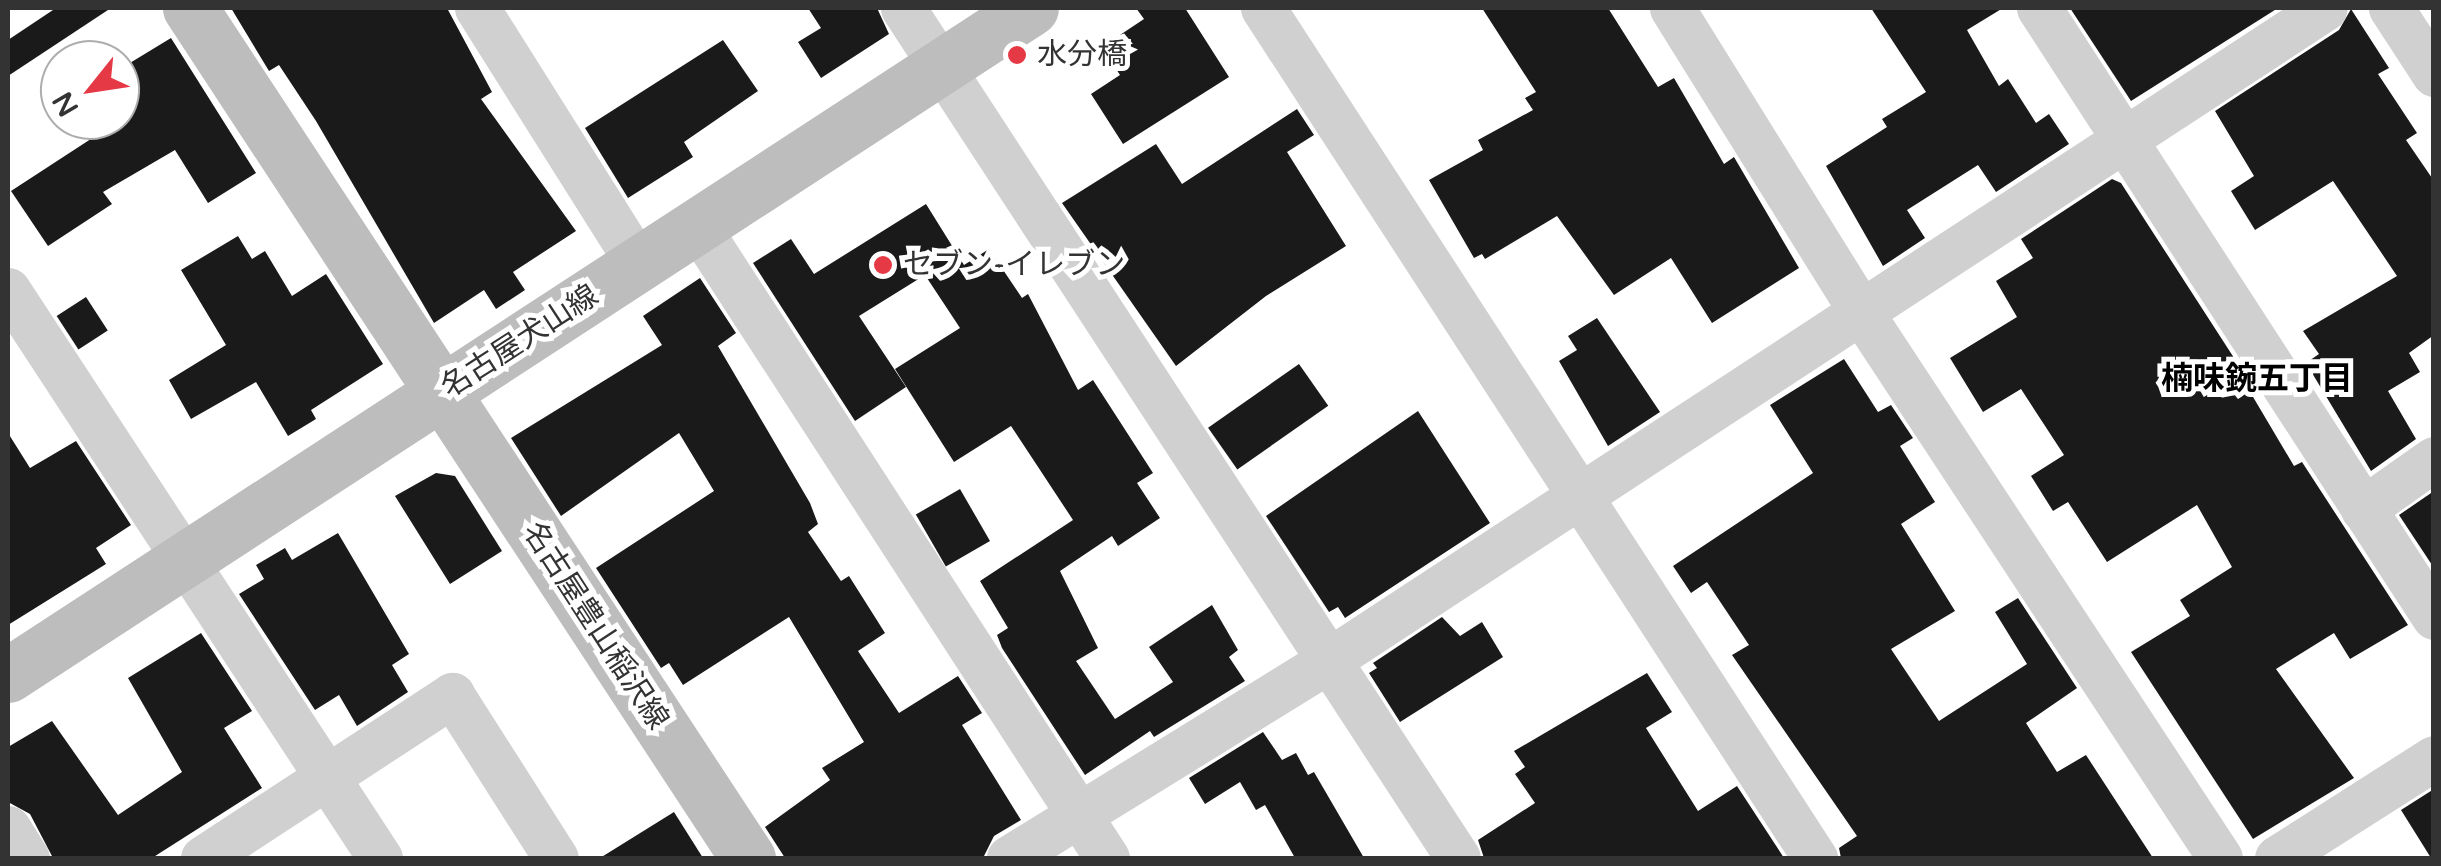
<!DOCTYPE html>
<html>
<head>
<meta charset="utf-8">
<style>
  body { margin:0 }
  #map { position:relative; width:2441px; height:866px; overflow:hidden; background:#fff; font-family:"Varela Round","Noto Sans JP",sans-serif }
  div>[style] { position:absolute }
  .building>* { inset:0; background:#1a1a1a; transform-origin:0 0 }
  .street>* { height:45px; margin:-22.5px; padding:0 22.5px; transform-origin:22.5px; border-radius:22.5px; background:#d0d0d0 }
  .secondary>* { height:55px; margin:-27.5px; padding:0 27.5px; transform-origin:27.5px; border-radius:27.5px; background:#bdbdbd }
  .dots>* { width:28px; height:28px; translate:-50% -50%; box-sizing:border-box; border:5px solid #fff; border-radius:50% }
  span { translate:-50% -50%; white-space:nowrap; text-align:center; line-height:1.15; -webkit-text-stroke:10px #fff; paint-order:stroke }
  .poi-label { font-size:30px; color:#333 }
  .left { translate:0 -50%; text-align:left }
  .street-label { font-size:30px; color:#333 }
  .neighbourhood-label { font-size:32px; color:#000; font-weight:700 }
  .frame { position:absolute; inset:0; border:10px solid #333; pointer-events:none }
  .north { position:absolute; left:40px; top:40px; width:100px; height:100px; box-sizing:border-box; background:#fff; border:2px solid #adadad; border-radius:50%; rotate:240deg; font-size:28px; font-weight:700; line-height:40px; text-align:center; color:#333 }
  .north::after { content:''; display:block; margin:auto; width:35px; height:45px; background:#e63946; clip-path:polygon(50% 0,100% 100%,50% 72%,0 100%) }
</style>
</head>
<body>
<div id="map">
  <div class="building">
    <div style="clip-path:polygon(56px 8px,111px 8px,8px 76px,8px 40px)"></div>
    <div style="clip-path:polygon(231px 8px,447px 8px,492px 92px,481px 99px,576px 231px,513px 272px,525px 290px,496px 309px,484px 290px,434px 323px,316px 121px,279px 65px,269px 71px)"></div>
    <div style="clip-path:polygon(808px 8px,877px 8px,889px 34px,821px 78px,798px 42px,821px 28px)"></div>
    <div style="clip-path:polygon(1136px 8px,1185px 8px,1229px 77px,1123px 144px,1091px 94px,1120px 75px,1102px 47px,1144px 19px)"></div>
    <div style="clip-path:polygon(1482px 8px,1608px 8px,1658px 87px,1674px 78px,1724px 164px,1734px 157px,1799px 268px,1712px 323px,1671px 258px,1614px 295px,1557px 216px,1485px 259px,1482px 254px,1474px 258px,1429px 180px,1483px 150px,1478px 140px,1533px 110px,1525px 98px,1536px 92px)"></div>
    <div style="clip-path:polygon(1871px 8px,2003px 8px,1967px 30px,1999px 86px,2008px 79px,2036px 123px,2049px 114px,2069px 144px,1996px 192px,1978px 165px,1907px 210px,1925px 238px,1883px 266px,1826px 166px,1887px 127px,1882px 119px,1926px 92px)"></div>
    <div style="clip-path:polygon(2070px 8px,2278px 8px,2131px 101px)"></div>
    <div style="clip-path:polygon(2351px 9px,2389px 68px,2378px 74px,2417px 133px,2406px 140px,2434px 181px,2434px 335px,2409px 353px,2420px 372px,2388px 391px,2416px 439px,2371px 471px,2306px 363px,2319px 354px,2303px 331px,2397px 276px,2333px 181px,2255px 230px,2231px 191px,2254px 176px,2215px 111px,2339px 30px)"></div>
    <div style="clip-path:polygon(171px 38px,256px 173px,208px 203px,175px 150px,103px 192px,112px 204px,48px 246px,11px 191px,120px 120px,120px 69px)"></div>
    <div style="clip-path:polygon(723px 40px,758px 91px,684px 142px,693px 157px,628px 198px,585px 128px)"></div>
    <div style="clip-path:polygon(1297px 109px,1314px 135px,1287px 152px,1346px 246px,1266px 296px,1176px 366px,1062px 203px,1156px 144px,1182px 184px)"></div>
    <div style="clip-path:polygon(2112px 179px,2121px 183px,2247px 378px,2243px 380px,2294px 466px,2302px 462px,2408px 625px,2350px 659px,2334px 633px,2276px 669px,2354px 778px,2253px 839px,2131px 652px,2190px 616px,2180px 600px,2232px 567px,2197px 505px,2107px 562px,2068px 502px,2053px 511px,2031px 476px,2064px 455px,2021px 389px,1983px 412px,1950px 358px,2017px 317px,1996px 281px,2033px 258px,2021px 239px)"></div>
    <div style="clip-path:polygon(926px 204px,964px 265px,989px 249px,1022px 298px,1028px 294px,1078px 390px,1093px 380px,1153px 473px,1137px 483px,1160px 518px,1118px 546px,1112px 536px,1060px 571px,1098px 648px,1076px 661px,1115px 719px,1173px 682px,1149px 647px,1212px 605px,1238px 650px,1229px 657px,1245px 681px,1154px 737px,1150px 731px,1085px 775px,1002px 648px,997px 635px,1008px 628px,980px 581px,1073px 520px,1011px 426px,954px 462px,895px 369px,960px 328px,925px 275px,859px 316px,906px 387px,855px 421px,753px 263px,791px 239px,814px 274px)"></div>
    <div style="clip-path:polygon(238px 236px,252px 259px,265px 251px,292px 296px,326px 274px,383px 364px,311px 410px,316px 419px,288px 436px,256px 382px,191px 419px,169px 380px,226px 345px,181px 270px)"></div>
    <div style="clip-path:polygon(700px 278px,736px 333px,718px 346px,810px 503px,818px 524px,808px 532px,841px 581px,849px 576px,885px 633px,858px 651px,899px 713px,958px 676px,982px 713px,962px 725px,1021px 820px,994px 836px,983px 858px,785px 858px,765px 827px,830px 780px,822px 768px,864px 742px,789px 617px,683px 685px,669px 663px,661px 668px,596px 568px,714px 491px,679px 433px,561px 516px,511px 438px,662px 345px,643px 316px)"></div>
    <div style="left:86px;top:297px;width:40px;height:35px;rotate:57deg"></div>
    <div style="clip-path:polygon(1597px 318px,1660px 412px,1608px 446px,1559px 361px,1577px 350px,1568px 336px)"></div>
    <div style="clip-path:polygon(1844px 359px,1878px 412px,1891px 405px,1913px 438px,1900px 446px,1935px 502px,1901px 524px,1955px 611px,1891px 649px,1939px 721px,2027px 664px,1995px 612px,2018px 598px,2077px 688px,2026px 723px,2057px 772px,2086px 755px,2153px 858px,1841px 858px,1839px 848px,1857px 836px,1732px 655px,1749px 645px,1707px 582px,1691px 593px,1673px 566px,1813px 473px,1770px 405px)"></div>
    <div style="left:1299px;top:364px;width:51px;height:111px;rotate:55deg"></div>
    <div style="clip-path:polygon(1418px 411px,1490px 523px,1345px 618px,1338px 607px,1329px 612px,1266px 516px)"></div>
    <div style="clip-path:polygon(8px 433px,30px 468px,76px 441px,131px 525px,96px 548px,106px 564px,8px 625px)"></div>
    <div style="clip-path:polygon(436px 473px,455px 476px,502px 551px,450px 584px,395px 496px)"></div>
    <div style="left:960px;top:489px;width:60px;height:51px;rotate:60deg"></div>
    <div style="clip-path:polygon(2434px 491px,2434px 568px,2399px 515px)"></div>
    <div style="clip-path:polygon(338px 533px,409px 654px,392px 665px,408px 692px,357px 726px,339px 695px,315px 710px,239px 594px,264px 579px,256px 565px,285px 548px,292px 560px)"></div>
    <div style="clip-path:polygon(1442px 617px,1460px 636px,1482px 622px,1503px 657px,1400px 722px,1369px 673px,1377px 668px,1373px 663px)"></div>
    <div style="clip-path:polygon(201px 633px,252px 711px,224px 728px,262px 788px,152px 858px,53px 858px,30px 814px,8px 802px,8px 747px,52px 721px,118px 815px,182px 772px,128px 678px)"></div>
    <div style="clip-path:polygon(1647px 673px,1672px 712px,1646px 728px,1698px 811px,1737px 786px,1784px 858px,1484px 858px,1478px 840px,1535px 803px,1515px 774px,1525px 767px,1514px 751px)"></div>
    <div style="clip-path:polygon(1263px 732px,1282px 760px,1296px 753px,1308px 775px,1314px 772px,1364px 858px,1295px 858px,1265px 805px,1256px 810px,1240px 782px,1205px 804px,1189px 778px)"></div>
    <div style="clip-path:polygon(2434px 789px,2434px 858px,2431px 858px,2401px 810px)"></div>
    <div style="clip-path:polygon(674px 812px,703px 858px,600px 858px)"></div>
  </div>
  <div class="street">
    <div style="left:477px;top:8px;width:304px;rotate:57.8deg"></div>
    <div style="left:903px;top:8px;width:1015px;rotate:56.86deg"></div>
    <div style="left:1263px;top:8px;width:1014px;rotate:57deg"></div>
    <div style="left:1672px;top:8px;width:358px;rotate:58.1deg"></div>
    <div style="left:1861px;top:312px;width:653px;rotate:56.67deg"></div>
    <div style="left:2039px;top:8px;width:726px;rotate:57.03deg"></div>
    <div style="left:2391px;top:8px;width:79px;rotate:56.9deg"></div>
    <div style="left:698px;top:227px;width:752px;rotate:57.05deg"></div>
    <div style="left:8px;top:290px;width:679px;rotate:56.78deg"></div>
    <div style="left:2363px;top:509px;width:87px;rotate:-35.2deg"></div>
    <div style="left:8px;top:828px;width:36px;rotate:58deg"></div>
    <div style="left:203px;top:858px;width:298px;rotate:-33.2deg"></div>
    <div style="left:452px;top:695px;width:193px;rotate:57.5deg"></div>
    <div style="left:1009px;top:858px;width:376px;rotate:-31.7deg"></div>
    <div style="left:1329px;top:660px;width:1190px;rotate:-33.21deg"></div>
    <div style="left:2277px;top:858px;width:186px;rotate:-32.5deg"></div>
  </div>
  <div class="secondary">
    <div style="left:190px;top:8px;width:1017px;rotate:56.72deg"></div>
    <div style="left:8px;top:675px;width:1221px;rotate:-33.1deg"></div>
  </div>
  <div class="dots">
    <div style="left:1017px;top:55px;background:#e63946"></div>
    <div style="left:883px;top:265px;background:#e63946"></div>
  </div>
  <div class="poi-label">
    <span class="left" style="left:1037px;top:55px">水分橋</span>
    <span class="left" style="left:903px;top:265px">セブン-イレブン</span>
  </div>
  <div class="street-label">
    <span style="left:520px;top:342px;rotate:-33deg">名古屋犬山線</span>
    <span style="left:595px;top:626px;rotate:57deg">名古屋豊山稲沢線</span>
  </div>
  <div class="neighbourhood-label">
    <span style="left:2257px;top:379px">楠味鋺五丁目</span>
  </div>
  <div class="frame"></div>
  <div class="north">N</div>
</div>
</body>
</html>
